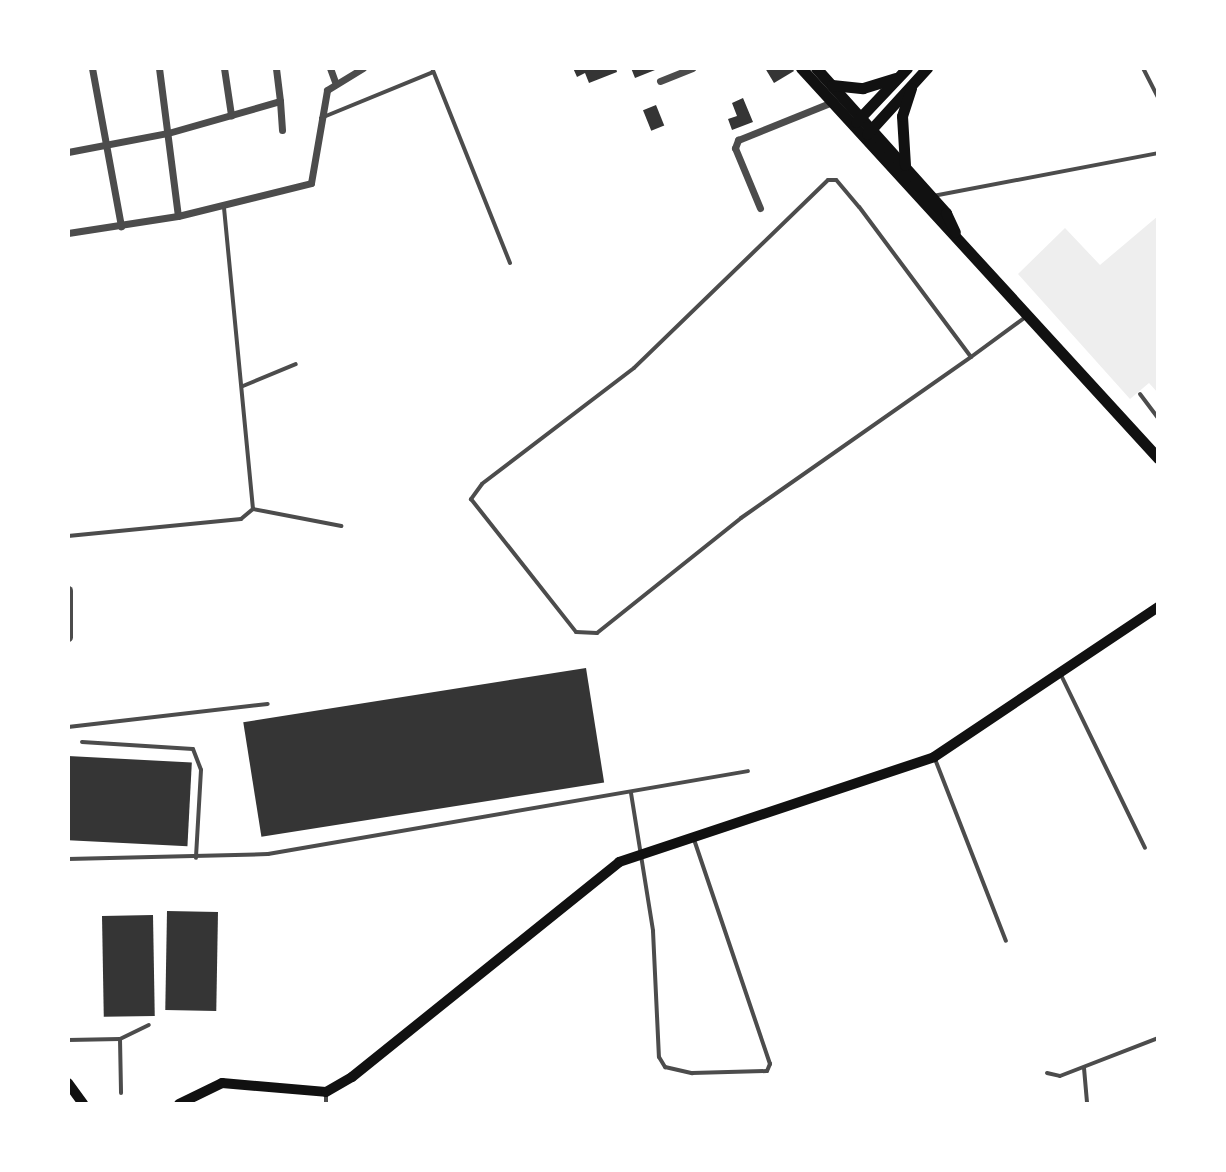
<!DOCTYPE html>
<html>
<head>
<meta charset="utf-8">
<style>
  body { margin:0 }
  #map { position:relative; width:1226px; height:1172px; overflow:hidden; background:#fff; font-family:Ubuntu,sans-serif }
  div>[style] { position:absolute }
  .green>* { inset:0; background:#eee }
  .building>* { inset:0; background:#353535; transform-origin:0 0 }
  .service>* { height:4px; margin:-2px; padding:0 2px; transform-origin:2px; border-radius:2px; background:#4c4c4c }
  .minor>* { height:7px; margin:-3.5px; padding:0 3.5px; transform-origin:3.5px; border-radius:3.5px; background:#4c4c4c }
  .tertiary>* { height:9px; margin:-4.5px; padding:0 4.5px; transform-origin:4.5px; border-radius:4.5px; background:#4c4c4c }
  .secondary>* { height:10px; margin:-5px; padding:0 5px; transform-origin:5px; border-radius:5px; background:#111 }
  .primary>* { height:11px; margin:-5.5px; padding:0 5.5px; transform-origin:5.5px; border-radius:5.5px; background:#111 }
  span { translate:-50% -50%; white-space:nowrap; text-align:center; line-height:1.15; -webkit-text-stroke:8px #fff; paint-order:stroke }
  .frame { position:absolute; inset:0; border:70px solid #fff; pointer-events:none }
</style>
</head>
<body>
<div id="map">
  <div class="green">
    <div style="clip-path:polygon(1158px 216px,1158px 393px,1149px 383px,1130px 399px,1018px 274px,1065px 228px,1100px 265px)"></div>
  </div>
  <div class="building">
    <div style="clip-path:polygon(573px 68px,616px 68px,617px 72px,589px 83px,585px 73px,577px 77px)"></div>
    <div style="clip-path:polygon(631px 68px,660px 68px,635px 78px)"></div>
    <div style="clip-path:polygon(765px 68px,792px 68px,794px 71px,774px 83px)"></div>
    <div style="clip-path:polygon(743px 98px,753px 122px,732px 130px,728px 119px,737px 116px,732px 103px)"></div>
    <div style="left:656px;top:105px;width:22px;height:14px;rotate:68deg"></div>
    <div style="left:586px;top:668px;width:116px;height:347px;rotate:81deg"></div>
    <div style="left:68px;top:756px;width:124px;height:84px;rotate:3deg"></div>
    <div style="left:167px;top:911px;width:51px;height:99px;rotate:1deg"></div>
    <div style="left:153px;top:915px;width:101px;height:51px;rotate:89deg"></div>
  </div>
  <div class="service">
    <div style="left:432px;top:68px;width:210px;rotate:68.2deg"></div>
    <div style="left:1143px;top:68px;width:33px;rotate:63deg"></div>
    <div style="left:321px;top:118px;width:121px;rotate:-22.3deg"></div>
    <div style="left:933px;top:196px;width:229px;rotate:-10.8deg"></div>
    <div style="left:971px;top:357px;width:187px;rotate:-126.7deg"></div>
    <div style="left:859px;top:207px;width:35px;rotate:-130deg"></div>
    <div style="left:836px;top:180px;width:8px;rotate:180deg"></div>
    <div style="left:828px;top:180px;width:270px;rotate:135.9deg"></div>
    <div style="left:634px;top:368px;width:191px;rotate:142.7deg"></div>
    <div style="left:482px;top:484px;width:19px;rotate:126deg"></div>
    <div style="left:471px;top:499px;width:169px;rotate:51.7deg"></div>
    <div style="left:576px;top:632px;width:21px;rotate:3deg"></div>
    <div style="left:597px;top:633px;width:184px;rotate:-38.6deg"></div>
    <div style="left:741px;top:518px;width:281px;rotate:-35deg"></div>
    <div style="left:971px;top:357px;width:69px;rotate:-36.2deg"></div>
    <div style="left:243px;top:386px;width:57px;rotate:-22.5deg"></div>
    <div style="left:1140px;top:394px;width:30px;rotate:53deg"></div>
    <div style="left:253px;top:509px;width:90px;rotate:10.9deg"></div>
    <div style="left:68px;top:536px;width:174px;rotate:-5.6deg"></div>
    <div style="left:241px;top:519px;width:16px;rotate:-40deg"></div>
    <div style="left:253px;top:509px;width:304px;rotate:-95.5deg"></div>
    <div style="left:1061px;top:675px;width:192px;rotate:64.1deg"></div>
    <div style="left:68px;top:727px;width:201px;rotate:-6.6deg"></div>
    <div style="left:82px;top:742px;width:111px;rotate:3.6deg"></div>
    <div style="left:193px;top:749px;width:22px;rotate:69deg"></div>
    <div style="left:201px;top:770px;width:88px;rotate:93.3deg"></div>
    <div style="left:935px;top:759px;width:195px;rotate:68.7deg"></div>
    <div style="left:631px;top:793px;width:140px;rotate:80.9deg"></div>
    <div style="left:653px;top:931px;width:126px;rotate:87.3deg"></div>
    <div style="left:659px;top:1057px;width:12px;rotate:59deg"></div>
    <div style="left:665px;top:1067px;width:28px;rotate:13deg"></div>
    <div style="left:692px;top:1073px;width:75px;rotate:-1.5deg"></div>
    <div style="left:767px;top:1071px;width:8px;rotate:-67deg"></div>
    <div style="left:770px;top:1064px;width:237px;rotate:-108.7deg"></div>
    <div style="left:68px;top:859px;width:200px;rotate:-1.4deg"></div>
    <div style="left:268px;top:854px;width:487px;rotate:-9.8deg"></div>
    <div style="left:120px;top:1039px;width:54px;rotate:88.9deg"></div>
    <div style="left:68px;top:1040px;width:52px;rotate:-1.1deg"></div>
    <div style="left:120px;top:1039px;width:32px;rotate:-26deg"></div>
    <div style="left:1084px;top:1068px;width:36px;rotate:85deg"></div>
    <div style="left:1047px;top:1073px;width:13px;rotate:13deg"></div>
    <div style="left:1060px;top:1076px;width:105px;rotate:-21.2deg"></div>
    <div style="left:326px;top:1104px;width:10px;rotate:-90deg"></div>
  </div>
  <div class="minor">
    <div style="left:92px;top:68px;width:161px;rotate:79.6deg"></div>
    <div style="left:159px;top:68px;width:149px;rotate:82.7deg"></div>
    <div style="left:224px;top:68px;width:48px;rotate:81.5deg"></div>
    <div style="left:330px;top:68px;width:15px;rotate:70deg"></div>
    <div style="left:660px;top:81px;width:35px;rotate:-22deg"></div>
    <div style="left:280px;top:101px;width:29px;rotate:86deg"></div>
    <div style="left:68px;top:152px;width:102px;rotate:-10.8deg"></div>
    <div style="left:168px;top:133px;width:116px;rotate:-15.9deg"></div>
    <div style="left:280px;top:101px;width:33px;rotate:-97deg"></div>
    <div style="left:760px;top:208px;width:65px;rotate:-112.6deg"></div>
    <div style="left:735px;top:148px;width:9px;rotate:-69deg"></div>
    <div style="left:738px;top:140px;width:101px;rotate:-22deg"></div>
    <div style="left:68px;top:233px;width:111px;rotate:-8.8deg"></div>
    <div style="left:178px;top:216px;width:137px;rotate:-13.9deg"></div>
    <div style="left:311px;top:183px;width:94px;rotate:-80.2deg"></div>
    <div style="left:327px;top:90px;width:42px;rotate:-31.4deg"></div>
  </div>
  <div class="tertiary">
    <div style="left:68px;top:590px;width:47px;rotate:90deg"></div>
  </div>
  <div class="secondary">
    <div style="left:68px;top:1083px;width:26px;rotate:54deg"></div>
    <div style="left:179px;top:1104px;width:48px;rotate:-26deg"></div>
    <div style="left:222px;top:1083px;width:104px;rotate:4.9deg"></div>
    <div style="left:326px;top:1092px;width:30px;rotate:-30deg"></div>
    <div style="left:352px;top:1077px;width:343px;rotate:-38.8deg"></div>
    <div style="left:619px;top:862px;width:332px;rotate:-18.4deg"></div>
    <div style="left:934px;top:757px;width:270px;rotate:-33.8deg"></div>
  </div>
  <div class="primary">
    <div style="left:801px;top:68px;width:529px;rotate:47.53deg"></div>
    <div style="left:816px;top:68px;width:195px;rotate:48.1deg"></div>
    <div style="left:946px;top:213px;width:21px;rotate:65deg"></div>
    <div style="left:832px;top:85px;width:31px;rotate:6deg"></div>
    <div style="left:863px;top:88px;width:34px;rotate:-17deg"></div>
    <div style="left:856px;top:122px;width:74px;rotate:-46.6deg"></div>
    <div style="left:867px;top:134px;width:89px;rotate:-47.7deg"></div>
    <div style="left:905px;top:165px;width:49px;rotate:-93.5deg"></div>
    <div style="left:902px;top:116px;width:29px;rotate:-72deg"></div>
  </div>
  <div class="frame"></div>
</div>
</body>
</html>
